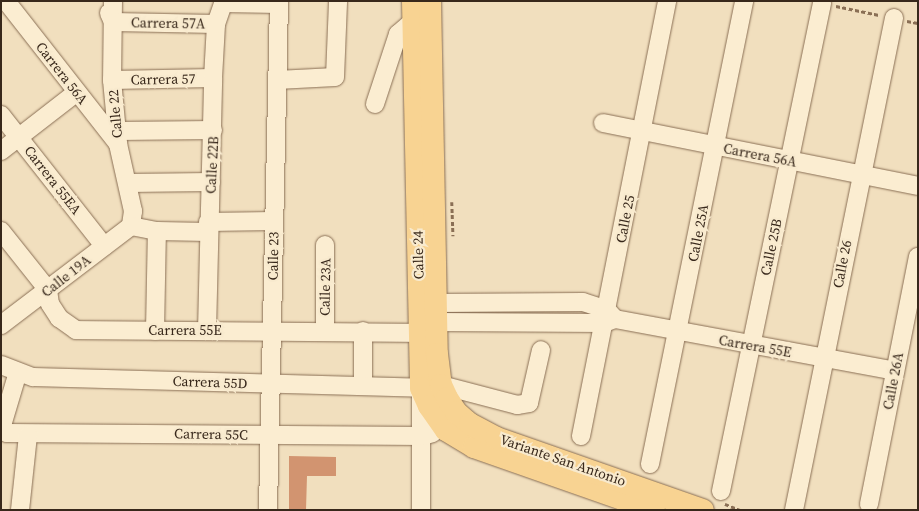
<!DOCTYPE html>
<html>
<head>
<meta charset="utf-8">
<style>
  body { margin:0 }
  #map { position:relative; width:919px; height:511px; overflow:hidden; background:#f1dfbe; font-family:"Source Serif 4",serif }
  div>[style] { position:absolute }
  .building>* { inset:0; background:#d29470 }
  .path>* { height:2.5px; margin-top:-1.25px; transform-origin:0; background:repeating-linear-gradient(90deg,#8a6f55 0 4px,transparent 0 6.5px) }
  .roads { filter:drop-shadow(0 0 1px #8a6f55) drop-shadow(0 0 1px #8a6f55) }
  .minor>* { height:18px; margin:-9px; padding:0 9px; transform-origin:9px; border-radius:9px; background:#fbedd1 }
  .major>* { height:22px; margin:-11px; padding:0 11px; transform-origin:11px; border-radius:11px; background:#f8d392 }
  span { translate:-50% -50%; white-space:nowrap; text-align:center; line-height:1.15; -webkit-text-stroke:4.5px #f8eace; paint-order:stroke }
  .street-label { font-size:14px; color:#38281b }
  .frame { position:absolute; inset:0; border:2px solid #38281b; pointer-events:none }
</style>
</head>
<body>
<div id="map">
  <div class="building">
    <div style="clip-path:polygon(289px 456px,336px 457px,336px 476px,307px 476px,306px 510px,289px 510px)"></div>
  </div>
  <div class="path">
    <div style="left:836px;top:6px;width:44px;rotate:11.8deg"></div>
    <div style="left:907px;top:21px;width:11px;rotate:10deg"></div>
    <div style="left:452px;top:202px;width:34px;rotate:88deg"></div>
    <div style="left:725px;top:504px;width:16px;rotate:22deg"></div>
  </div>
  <div class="roads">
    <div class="minor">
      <div style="left:6px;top:1px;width:182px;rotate:51.9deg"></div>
      <div style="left:113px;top:1px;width:79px;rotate:90.7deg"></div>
      <div style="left:112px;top:80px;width:64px;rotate:84.6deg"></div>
      <div style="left:118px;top:144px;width:69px;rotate:77.4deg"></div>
      <div style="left:133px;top:211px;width:15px;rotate:98deg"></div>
      <div style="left:223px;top:3px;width:56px;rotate:1deg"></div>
      <div style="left:109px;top:13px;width:10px;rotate:66deg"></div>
      <div style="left:113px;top:22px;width:103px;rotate:1.1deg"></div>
      <div style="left:112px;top:80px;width:101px;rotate:-1.1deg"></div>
      <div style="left:277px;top:80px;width:58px;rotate:-3deg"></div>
      <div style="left:335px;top:77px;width:76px;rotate:-87.7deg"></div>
      <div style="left:375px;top:104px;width:74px;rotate:-71.8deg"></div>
      <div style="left:398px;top:34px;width:18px;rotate:-41deg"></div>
      <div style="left:1px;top:115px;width:167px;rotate:51.8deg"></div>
      <div style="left:603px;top:123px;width:321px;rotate:11.3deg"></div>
      <div style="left:118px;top:131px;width:95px;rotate:-0.6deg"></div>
      <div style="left:1px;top:151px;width:96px;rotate:-37.8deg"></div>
      <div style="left:128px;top:183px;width:83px;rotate:-0.7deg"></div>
      <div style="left:208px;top:222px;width:65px;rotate:-0.9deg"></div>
      <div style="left:131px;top:226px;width:26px;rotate:11deg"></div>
      <div style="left:157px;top:231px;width:51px;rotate:1.1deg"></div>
      <div style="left:1px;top:231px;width:75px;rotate:51.5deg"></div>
      <div style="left:48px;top:290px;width:14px;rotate:82deg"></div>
      <div style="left:50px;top:304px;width:17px;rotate:57deg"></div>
      <div style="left:59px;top:318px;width:21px;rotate:35deg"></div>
      <div style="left:76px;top:330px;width:344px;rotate:0.5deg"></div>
      <div style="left:436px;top:303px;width:147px;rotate:-0.4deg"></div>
      <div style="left:583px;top:302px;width:25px;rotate:18deg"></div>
      <div style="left:607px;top:310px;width:12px;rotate:48deg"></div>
      <div style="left:615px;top:319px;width:285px;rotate:10.5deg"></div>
      <div style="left:436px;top:322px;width:168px;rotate:0.3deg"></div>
      <div style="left:604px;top:323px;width:12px;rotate:-20deg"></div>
      <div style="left:1px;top:325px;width:163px;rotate:-37.3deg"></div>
      <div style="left:325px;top:330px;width:85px;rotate:-90deg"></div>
      <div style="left:155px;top:331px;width:100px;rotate:-88.9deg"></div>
      <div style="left:207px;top:331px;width:253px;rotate:-88.6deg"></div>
      <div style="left:213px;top:78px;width:54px;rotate:-86.8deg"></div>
      <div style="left:216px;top:24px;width:24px;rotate:-71deg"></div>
      <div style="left:363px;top:331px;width:55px;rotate:90deg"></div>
      <div style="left:1px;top:365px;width:34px;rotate:21deg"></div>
      <div style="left:33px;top:377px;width:388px;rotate:1.6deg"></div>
      <div style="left:421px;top:388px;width:122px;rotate:90deg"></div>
      <div style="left:18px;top:372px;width:59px;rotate:106.6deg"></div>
      <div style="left:1px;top:429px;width:7px;rotate:34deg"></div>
      <div style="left:7px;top:433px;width:416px;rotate:0.4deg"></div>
      <div style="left:423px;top:436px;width:10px;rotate:-17deg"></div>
      <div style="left:441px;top:385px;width:79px;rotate:14.7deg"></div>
      <div style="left:517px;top:405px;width:12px;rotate:-9deg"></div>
      <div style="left:529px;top:403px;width:54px;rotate:-77.2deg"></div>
      <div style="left:581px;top:436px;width:443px;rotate:-78.8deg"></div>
      <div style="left:650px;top:464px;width:472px;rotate:-78.5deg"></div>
      <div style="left:721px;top:491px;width:498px;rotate:-78.3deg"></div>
      <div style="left:869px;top:504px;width:252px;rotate:-78.8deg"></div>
      <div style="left:20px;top:510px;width:75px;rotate:-83.9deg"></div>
      <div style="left:268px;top:510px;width:509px;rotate:-88.76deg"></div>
      <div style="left:794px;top:510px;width:502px;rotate:-78.51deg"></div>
    </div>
    <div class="major">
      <div style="left:413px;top:1px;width:387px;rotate:88.8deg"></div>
      <div style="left:421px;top:388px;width:20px;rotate:66deg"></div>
      <div style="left:429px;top:406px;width:29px;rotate:55deg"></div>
      <div style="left:446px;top:430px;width:33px;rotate:31deg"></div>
      <div style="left:474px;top:447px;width:191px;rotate:19.3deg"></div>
      <div style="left:430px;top:1px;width:353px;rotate:88.9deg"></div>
      <div style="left:437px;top:354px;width:31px;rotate:83deg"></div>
      <div style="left:441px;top:385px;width:14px;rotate:65deg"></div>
      <div style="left:447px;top:398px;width:17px;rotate:57deg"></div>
      <div style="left:456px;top:412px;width:18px;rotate:41deg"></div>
      <div style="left:470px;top:424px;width:30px;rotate:28deg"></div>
      <div style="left:496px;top:438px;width:219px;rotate:19.2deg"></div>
    </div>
  </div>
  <div class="street-label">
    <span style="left:168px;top:23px;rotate:1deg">Carrera 57A</span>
    <span style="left:62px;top:73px;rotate:52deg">Carrera 56A</span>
    <span style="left:163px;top:79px;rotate:-1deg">Carrera 57</span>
    <span style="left:115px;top:114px;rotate:-95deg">Calle 22</span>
    <span style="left:760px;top:155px;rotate:11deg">Carrera 56A</span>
    <span style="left:212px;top:165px;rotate:-87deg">Calle 22B</span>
    <span style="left:53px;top:180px;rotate:52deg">Carrera 55EA</span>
    <span style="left:625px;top:219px;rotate:-79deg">Calle 25</span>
    <span style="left:698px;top:233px;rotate:-79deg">Calle 25A</span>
    <span style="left:771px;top:247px;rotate:-78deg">Calle 25B</span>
    <span style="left:418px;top:255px;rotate:-91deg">Calle 24</span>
    <span style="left:273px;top:256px;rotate:-89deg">Calle 23</span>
    <span style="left:842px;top:264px;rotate:-79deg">Calle 26</span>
    <span style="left:66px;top:276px;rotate:-38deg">Calle 19A</span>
    <span style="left:325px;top:287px;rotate:-89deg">Calle 23A</span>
    <span style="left:185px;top:330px">Carrera 55E</span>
    <span style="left:755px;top:346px;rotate:10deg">Carrera 55E</span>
    <span style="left:893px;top:381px;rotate:-79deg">Calle 26A</span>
    <span style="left:210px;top:382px;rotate:2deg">Carrera 55D</span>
    <span style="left:211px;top:434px;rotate:1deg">Carrera 55C</span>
    <span style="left:563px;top:460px;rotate:19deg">Variante San Antonio</span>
  </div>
  <div class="frame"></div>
</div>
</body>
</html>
